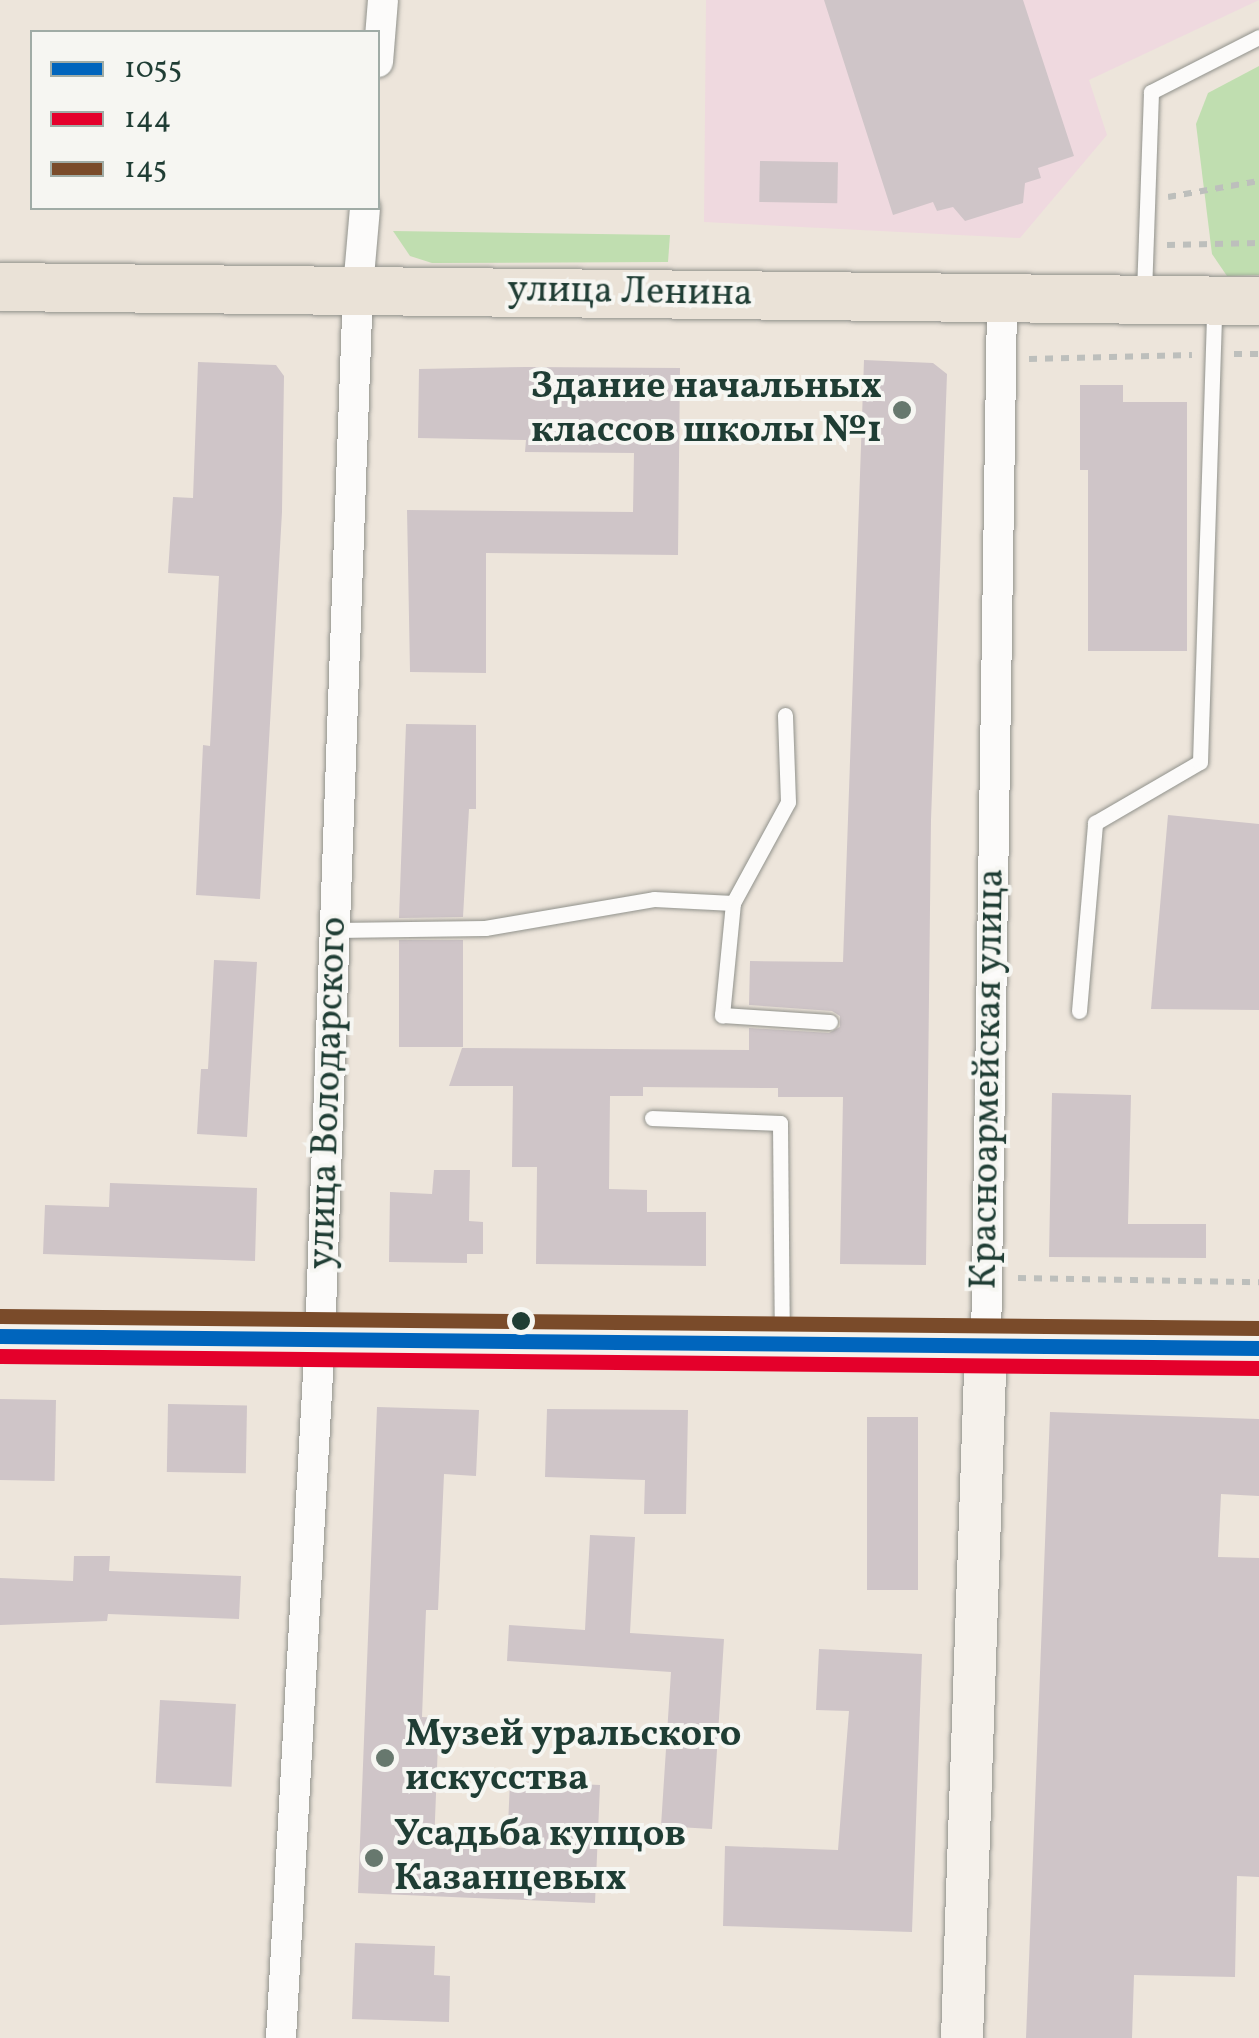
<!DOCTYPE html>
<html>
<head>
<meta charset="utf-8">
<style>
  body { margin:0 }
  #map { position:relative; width:1259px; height:2038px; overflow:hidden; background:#ede5db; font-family:Vollkorn,serif }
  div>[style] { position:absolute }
  .built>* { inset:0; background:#efd9df }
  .green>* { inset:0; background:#c0deb0 }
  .building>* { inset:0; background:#cfc5c8; transform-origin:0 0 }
  .path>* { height:6px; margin-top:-3px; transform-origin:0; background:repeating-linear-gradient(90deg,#bdbfbc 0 8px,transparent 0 16px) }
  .roads { filter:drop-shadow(0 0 2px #91928c) drop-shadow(0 0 2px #91928c) }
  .lane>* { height:15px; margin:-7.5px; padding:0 7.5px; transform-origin:7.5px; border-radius:7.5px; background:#fcfbfa }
  .street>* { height:30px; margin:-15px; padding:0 15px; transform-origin:15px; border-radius:15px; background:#fcfbfa }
  .secondary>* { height:42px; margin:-21px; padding:0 21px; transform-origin:21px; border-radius:21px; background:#f5f1eb }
  .primary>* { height:48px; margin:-24px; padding:0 24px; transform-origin:24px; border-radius:24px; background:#eae2d7 }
  .bus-1>* { height:15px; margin:-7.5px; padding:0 7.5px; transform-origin:7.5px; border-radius:7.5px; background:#0065bd }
  .bus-2>* { height:15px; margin:-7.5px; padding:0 7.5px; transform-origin:7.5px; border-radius:7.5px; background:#e4002b }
  .bus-3>* { height:15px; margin:-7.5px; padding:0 7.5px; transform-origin:7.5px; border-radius:7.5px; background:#7a4b2a }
  .dots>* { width:28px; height:28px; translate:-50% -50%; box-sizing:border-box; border:5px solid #f6f6f2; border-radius:50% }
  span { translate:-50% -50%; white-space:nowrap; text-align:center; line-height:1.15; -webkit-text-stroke:8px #f6f6f2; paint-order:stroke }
  .street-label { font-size:38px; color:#1f3d34 }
  .poi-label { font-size:38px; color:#1f3d34; font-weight:700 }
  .right { translate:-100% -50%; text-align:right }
  .left { translate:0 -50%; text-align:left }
  .legend { position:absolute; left:30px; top:30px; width:350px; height:180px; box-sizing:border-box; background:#f6f6f2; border:2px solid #a0aca6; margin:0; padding:12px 18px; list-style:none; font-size:30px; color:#1f3d34 }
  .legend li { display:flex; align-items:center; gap:20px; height:50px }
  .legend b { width:50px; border:2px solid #a0aca6 }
</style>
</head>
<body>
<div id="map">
  <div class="built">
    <div style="clip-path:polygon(706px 0,1259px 0,1089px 80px,1107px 135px,1020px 238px,704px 222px)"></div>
  </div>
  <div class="green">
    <div style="clip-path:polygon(1259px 66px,1259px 275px,1227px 276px,1212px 254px,1196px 124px,1208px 93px)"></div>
    <div style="clip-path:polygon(393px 231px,670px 235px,668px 262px,432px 263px,410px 256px)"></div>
  </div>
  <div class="building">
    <div style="clip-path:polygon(824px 0,1023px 0,1074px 156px,1038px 168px,1041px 178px,1025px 183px,1023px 203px,965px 221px,953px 207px,937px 211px,933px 202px,893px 215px)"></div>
    <div style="left:760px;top:161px;width:78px;height:41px;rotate:1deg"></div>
    <div style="clip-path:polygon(864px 360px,933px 363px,947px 374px,931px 820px,926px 1265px,840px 1264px,843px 1097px,778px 1097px,778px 1088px,643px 1087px,643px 1096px,610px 1096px,609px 1189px,647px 1190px,647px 1212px,706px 1212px,706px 1266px,536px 1264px,537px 1167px,512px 1167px,513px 1086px,449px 1086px,462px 1048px,749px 1050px,749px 1028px,829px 1033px,840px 1027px,840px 1016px,832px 1011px,749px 1005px,750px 961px,843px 962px)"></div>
    <div style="clip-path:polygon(198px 362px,276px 365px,284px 376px,282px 512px,260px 899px,196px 895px,203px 745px,210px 746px,219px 576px,168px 573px,173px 497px,193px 498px)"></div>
    <div style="clip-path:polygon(526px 367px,680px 368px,678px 555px,486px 553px,486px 673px,410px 672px,407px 510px,633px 512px,634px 453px,525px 452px,526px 440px,418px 438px,419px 369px)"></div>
    <div style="clip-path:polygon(1080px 385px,1123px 385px,1123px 402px,1187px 402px,1187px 651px,1088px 651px,1088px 470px,1080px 470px)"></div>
    <div style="clip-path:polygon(406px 724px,476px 725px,476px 809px,469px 809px,463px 917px,399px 918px)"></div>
    <div style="clip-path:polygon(1168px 815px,1259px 824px,1259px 1010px,1151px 1009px)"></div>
    <div style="left:399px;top:940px;width:64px;height:107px"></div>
    <div style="clip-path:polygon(214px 960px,257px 962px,247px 1137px,197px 1134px,201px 1069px,208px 1069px)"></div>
    <div style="clip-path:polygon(1052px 1093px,1131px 1095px,1128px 1224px,1206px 1224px,1206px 1258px,1049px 1257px)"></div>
    <div style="clip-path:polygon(434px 1170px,470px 1170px,469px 1221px,483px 1222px,483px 1254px,467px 1254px,467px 1263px,389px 1262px,390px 1192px,432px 1194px)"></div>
    <div style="clip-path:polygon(110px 1183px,257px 1188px,255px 1261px,43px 1254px,45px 1205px,109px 1207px)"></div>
    <div style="left:0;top:1399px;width:56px;height:81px;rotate:1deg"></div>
    <div style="left:168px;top:1404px;width:79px;height:68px;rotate:1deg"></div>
    <div style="clip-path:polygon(377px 1407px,479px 1410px,476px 1476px,444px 1474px,438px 1610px,426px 1610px,422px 1717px,439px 1718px,434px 1845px,507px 1848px,510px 1781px,600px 1785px,595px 1903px,358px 1893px)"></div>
    <div style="clip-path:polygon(547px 1409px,688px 1410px,686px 1514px,644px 1514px,645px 1480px,545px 1477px)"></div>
    <div style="clip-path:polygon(1050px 1412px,1259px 1419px,1259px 1496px,1221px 1494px,1218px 1557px,1259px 1558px,1259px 1877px,1237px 1876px,1235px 1977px,1134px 1975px,1132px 2038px,1026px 2038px)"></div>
    <div style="left:867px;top:1417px;width:51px;height:173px"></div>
    <div style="clip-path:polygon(590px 1535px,635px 1537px,630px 1633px,724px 1639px,712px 1829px,661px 1826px,671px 1672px,507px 1661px,509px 1625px,585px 1630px)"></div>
    <div style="clip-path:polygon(74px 1556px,110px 1556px,109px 1571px,241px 1576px,239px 1619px,108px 1614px,107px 1621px,0 1625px,0 1578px,73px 1581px)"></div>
    <div style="clip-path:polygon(819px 1649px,922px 1654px,912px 1932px,723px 1926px,725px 1846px,838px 1850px,849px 1711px,816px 1710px)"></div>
    <div style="left:160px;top:1700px;width:76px;height:83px;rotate:3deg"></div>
    <div style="clip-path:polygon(355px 1943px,435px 1946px,434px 1975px,450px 1976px,449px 2022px,352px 2019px)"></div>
  </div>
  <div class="path">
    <div style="left:1168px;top:197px;width:92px;rotate:-10deg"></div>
    <div style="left:1167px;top:245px;width:92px;rotate:-1.2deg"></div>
    <div style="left:1234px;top:354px;width:25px"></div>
    <div style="left:1029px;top:359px;width:163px;rotate:-1.4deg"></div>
    <div style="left:1018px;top:1278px;width:241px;rotate:1deg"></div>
  </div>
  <div class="roads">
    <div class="lane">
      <div style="left:1144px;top:293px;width:201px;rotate:-88deg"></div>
      <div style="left:1151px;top:92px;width:121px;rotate:-27deg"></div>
      <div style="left:733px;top:903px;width:115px;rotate:-61.4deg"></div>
      <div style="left:788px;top:802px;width:87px;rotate:-92deg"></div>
      <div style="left:335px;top:930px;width:150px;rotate:-0.8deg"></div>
      <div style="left:485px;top:928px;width:171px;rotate:-9.7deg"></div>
      <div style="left:654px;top:899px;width:79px;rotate:2.9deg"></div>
      <div style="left:733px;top:903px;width:113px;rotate:95.6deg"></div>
      <div style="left:722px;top:1015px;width:108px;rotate:3.7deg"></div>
      <div style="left:1079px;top:1011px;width:189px;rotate:-85.1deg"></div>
      <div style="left:1095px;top:823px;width:121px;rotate:-30.2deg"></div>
      <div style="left:1200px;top:762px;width:457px;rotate:-88.2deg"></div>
      <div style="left:652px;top:1118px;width:128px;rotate:2.2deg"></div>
      <div style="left:780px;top:1123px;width:216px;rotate:89.5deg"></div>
    </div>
    <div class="street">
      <div style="left:378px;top:62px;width:62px;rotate:-85.4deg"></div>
      <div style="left:986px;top:1345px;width:1045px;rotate:-89.12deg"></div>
      <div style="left:281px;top:2038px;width:700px;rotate:-86.81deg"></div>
      <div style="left:320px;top:1339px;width:1052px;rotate:-87.93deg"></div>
      <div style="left:358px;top:288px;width:80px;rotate:-85deg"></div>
    </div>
    <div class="secondary">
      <div style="left:0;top:1336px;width:1259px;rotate:0.55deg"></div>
      <div style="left:962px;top:2038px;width:693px;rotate:-88.02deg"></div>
    </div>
    <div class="primary">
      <div style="left:0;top:287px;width:1259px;rotate:0.64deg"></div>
    </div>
  </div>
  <div class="bus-1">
    <div style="left:0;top:1336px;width:1259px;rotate:0.55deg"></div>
  </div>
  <div class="bus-2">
    <div style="left:0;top:1356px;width:1259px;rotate:0.55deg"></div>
  </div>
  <div class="bus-3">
    <div style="left:0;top:1316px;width:1259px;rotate:0.55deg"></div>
  </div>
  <div class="dots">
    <div style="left:902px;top:410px;background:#67786e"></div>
    <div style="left:521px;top:1321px;background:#1f3d34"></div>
    <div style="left:385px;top:1758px;background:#67786e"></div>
    <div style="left:374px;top:1858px;background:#67786e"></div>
  </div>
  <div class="street-label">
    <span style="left:630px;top:293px;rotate:1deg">улица Ленина</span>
    <span style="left:989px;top:1079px;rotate:-89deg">Красноармейская улица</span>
    <span style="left:329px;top:1093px;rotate:-88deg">улица Володарского</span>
  </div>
  <div class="poi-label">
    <span class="right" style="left:882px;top:410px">Здание начальных<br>классов школы №1</span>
    <span class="left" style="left:405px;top:1758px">Музей уральского<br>искусства</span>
    <span class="left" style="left:394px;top:1858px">Усадьба купцов<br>Казанцевых</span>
  </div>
  <ul class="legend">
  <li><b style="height:12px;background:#0065bd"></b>1055</li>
  <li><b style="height:12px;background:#e4002b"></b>144</li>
  <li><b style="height:12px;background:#7a4b2a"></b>145</li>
  </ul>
</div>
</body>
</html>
